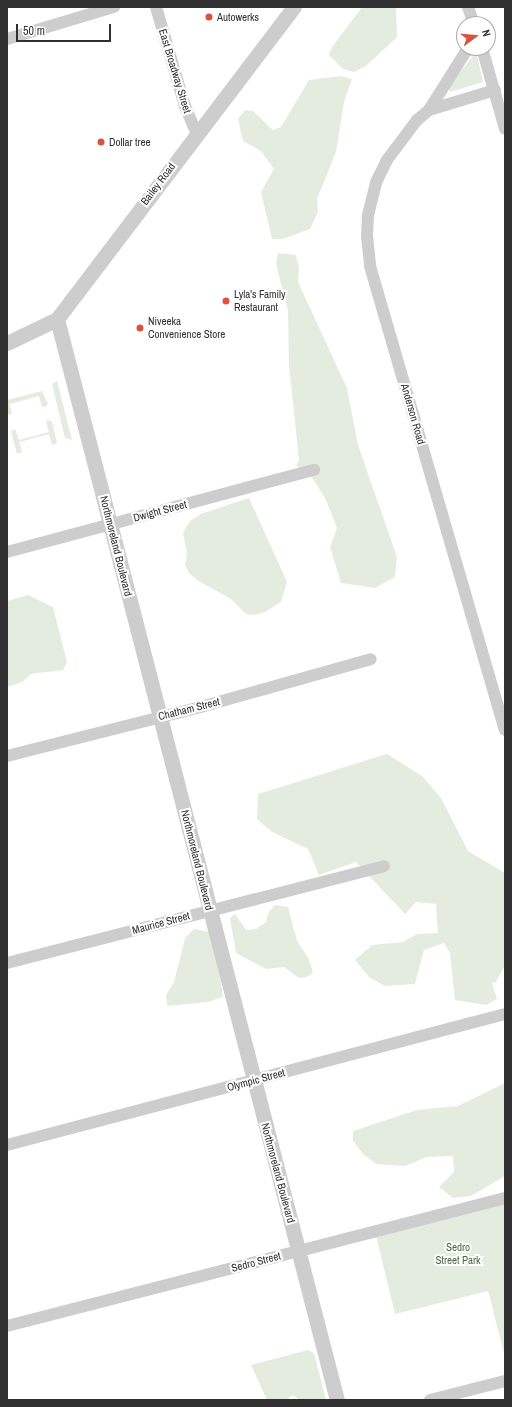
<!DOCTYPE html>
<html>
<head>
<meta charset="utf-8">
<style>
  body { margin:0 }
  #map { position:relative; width:512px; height:1407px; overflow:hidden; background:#fff; font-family:"Archivo Narrow",sans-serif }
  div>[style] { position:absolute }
  .green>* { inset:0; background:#e4ecdf }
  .minor>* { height:12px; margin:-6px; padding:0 6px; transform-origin:6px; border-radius:6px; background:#cdcdcd }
  .tertiary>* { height:15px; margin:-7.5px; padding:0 7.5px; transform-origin:7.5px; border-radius:7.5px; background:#cdcdcd }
  .dots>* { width:11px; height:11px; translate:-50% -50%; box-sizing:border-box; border:2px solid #fff; border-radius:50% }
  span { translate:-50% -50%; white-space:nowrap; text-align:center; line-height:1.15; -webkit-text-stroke:4px #fff; paint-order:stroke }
  .poi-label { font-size:11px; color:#303030 }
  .left { translate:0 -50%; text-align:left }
  .street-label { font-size:11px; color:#303030 }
  .park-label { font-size:11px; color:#4b6940 }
  .frame { position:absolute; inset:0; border:8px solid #303030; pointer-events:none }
  .north { position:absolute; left:456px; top:16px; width:40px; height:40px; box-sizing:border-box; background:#fff; border:1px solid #acacac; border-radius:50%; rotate:74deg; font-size:11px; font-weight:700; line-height:16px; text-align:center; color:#303030 }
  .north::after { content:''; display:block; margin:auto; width:14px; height:18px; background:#d95340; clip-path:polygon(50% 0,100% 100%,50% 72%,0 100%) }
  .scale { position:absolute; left:16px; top:24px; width:95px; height:18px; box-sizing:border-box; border:2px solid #303030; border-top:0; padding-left:5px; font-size:12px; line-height:14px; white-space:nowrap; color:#303030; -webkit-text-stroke:3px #fff; paint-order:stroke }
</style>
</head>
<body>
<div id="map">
  <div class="green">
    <div style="clip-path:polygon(362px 7px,396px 7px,397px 37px,366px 66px,354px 72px,343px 69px,329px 55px,332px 47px)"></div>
    <div style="clip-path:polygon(473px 56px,477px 56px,483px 82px,450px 92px,449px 88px,453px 81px)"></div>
    <div style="clip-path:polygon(340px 76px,352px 79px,344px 102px,336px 152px,317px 199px,318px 212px,310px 229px,283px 239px,272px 239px,261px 192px,274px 169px,261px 151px,243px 141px,238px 119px,245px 110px,253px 111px,273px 130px,281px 127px,309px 80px)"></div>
    <div style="clip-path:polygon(278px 253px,296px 255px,299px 268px,298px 282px,347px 388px,358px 445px,397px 557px,395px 577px,375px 588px,341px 583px,330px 547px,337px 528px,325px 498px,308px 471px,296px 466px,299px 460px,289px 365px,288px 310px,276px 264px)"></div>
    <div style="clip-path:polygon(57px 381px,72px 440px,65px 438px,52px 384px)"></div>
    <div style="clip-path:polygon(42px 391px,48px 404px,45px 407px,42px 407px,39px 396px,10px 404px,12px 414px,7px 415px,7px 400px)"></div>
    <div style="clip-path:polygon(48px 420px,52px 422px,57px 443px,52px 445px,49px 434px,19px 442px,22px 452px,17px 454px,11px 431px,15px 429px,19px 440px,49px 432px,46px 422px)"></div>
    <div style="clip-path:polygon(249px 498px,287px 582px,281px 602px,265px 612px,254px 615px,246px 614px,231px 599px,197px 580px,189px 573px,185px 565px,187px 554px,183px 533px,190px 521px,201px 514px)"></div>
    <div style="clip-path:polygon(28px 595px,53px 607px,67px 662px,63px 670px,31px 674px,22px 682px,7px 687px,7px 601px)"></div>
    <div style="clip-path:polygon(387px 754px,422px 776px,441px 798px,468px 851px,505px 873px,505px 965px,496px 982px,492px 983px,497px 999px,486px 1005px,455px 1000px,450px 953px,444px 943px,424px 950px,415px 984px,385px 986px,370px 978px,355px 960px,372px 945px,403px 942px,417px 934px,438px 933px,436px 904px,416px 902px,405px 914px,356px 862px,319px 875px,308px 849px,272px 832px,257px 819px,258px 794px)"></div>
    <div style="clip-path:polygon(275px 905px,288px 907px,297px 941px,309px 959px,313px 973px,306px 977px,299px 978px,284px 967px,266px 969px,236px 953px,230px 918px,235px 914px,246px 930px,256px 929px,266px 922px,268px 913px)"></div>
    <div style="clip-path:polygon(194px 929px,209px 932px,220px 976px,223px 997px,208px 1002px,167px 1006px,166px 995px,174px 982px,185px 938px)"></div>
    <div style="clip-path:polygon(505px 1083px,505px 1176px,471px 1196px,453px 1198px,439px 1187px,454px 1172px,453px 1156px,427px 1157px,405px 1166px,376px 1164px,363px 1154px,353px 1141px,353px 1131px,417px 1110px,458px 1106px)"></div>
    <div style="clip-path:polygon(505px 1198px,505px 1357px,488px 1291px,395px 1314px,375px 1232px)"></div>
    <div style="clip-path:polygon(308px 1350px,314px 1353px,326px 1400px,300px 1400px,292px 1395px,287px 1400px,267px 1400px,251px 1365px)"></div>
  </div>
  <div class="minor">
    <div style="left:156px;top:7px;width:103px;rotate:73.7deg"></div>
    <div style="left:185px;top:106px;width:30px;rotate:67deg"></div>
    <div style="left:468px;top:7px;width:18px;rotate:71deg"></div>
    <div style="left:7px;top:39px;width:112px;rotate:-16.7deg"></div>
    <div style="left:482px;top:48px;width:84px;rotate:74.1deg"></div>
    <div style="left:495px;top:90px;width:69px;rotate:163.1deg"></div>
    <div style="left:429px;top:110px;width:16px;rotate:140deg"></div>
    <div style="left:417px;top:120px;width:50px;rotate:126.9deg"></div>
    <div style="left:387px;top:160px;width:25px;rotate:116deg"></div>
    <div style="left:376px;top:183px;width:34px;rotate:104deg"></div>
    <div style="left:368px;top:216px;width:20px;rotate:93deg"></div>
    <div style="left:367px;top:236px;width:30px;rotate:84deg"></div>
    <div style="left:370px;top:266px;width:483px;rotate:73.8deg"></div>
    <div style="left:429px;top:110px;width:73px;rotate:-57.8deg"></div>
    <div style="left:7px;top:552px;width:318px;rotate:-15deg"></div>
    <div style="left:7px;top:756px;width:203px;rotate:-14.2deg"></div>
    <div style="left:204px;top:706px;width:173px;rotate:-15.7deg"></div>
    <div style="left:7px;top:963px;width:389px;rotate:-14.4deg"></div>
    <div style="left:7px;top:1145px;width:515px;rotate:-14.74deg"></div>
    <div style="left:7px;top:1326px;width:514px;rotate:-14.41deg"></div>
    <div style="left:430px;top:1400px;width:77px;rotate:-14.2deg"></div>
  </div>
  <div class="tertiary">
    <div style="left:57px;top:319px;width:1117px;rotate:75.48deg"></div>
    <div style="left:7px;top:343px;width:55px;rotate:-25.6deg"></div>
    <div style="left:57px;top:319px;width:392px;rotate:-52.8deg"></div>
  </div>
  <div class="dots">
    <div style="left:209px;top:17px;background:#d95340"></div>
    <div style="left:101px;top:142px;background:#d95340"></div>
    <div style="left:226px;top:301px;background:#d95340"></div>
    <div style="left:140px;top:328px;background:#d95340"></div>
  </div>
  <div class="poi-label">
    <span class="left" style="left:217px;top:17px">Autowerks</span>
    <span class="left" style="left:109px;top:142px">Dollar tree</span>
    <span class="left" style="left:234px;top:301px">Lyla's Family<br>Restaurant</span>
    <span class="left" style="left:148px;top:328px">Niveeka<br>Convenience Store</span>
  </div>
  <div class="street-label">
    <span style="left:175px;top:71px;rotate:73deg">East Broadway Street</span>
    <span style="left:158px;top:184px;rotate:-53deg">Bailey Road</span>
    <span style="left:413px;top:414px;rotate:74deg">Anderson Road</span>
    <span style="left:160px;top:511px;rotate:-15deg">Dwight Street</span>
    <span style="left:116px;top:546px;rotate:76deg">Northmoreland Boulevard</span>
    <span style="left:189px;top:709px;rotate:-14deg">Chatham Street</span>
    <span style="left:197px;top:860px;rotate:76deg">Northmoreland Boulevard</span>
    <span style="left:161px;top:923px;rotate:-15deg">Maurice Street</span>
    <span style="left:256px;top:1080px;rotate:-15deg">Olympic Street</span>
    <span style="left:278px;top:1173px;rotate:75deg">Northmoreland Boulevard</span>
    <span style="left:256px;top:1262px;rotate:-15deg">Sedro Street</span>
  </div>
  <div class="park-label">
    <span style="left:458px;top:1254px">Sedro<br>Street Park</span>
  </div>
  <div class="frame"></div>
  <div class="north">N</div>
  <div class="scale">50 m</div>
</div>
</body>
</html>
